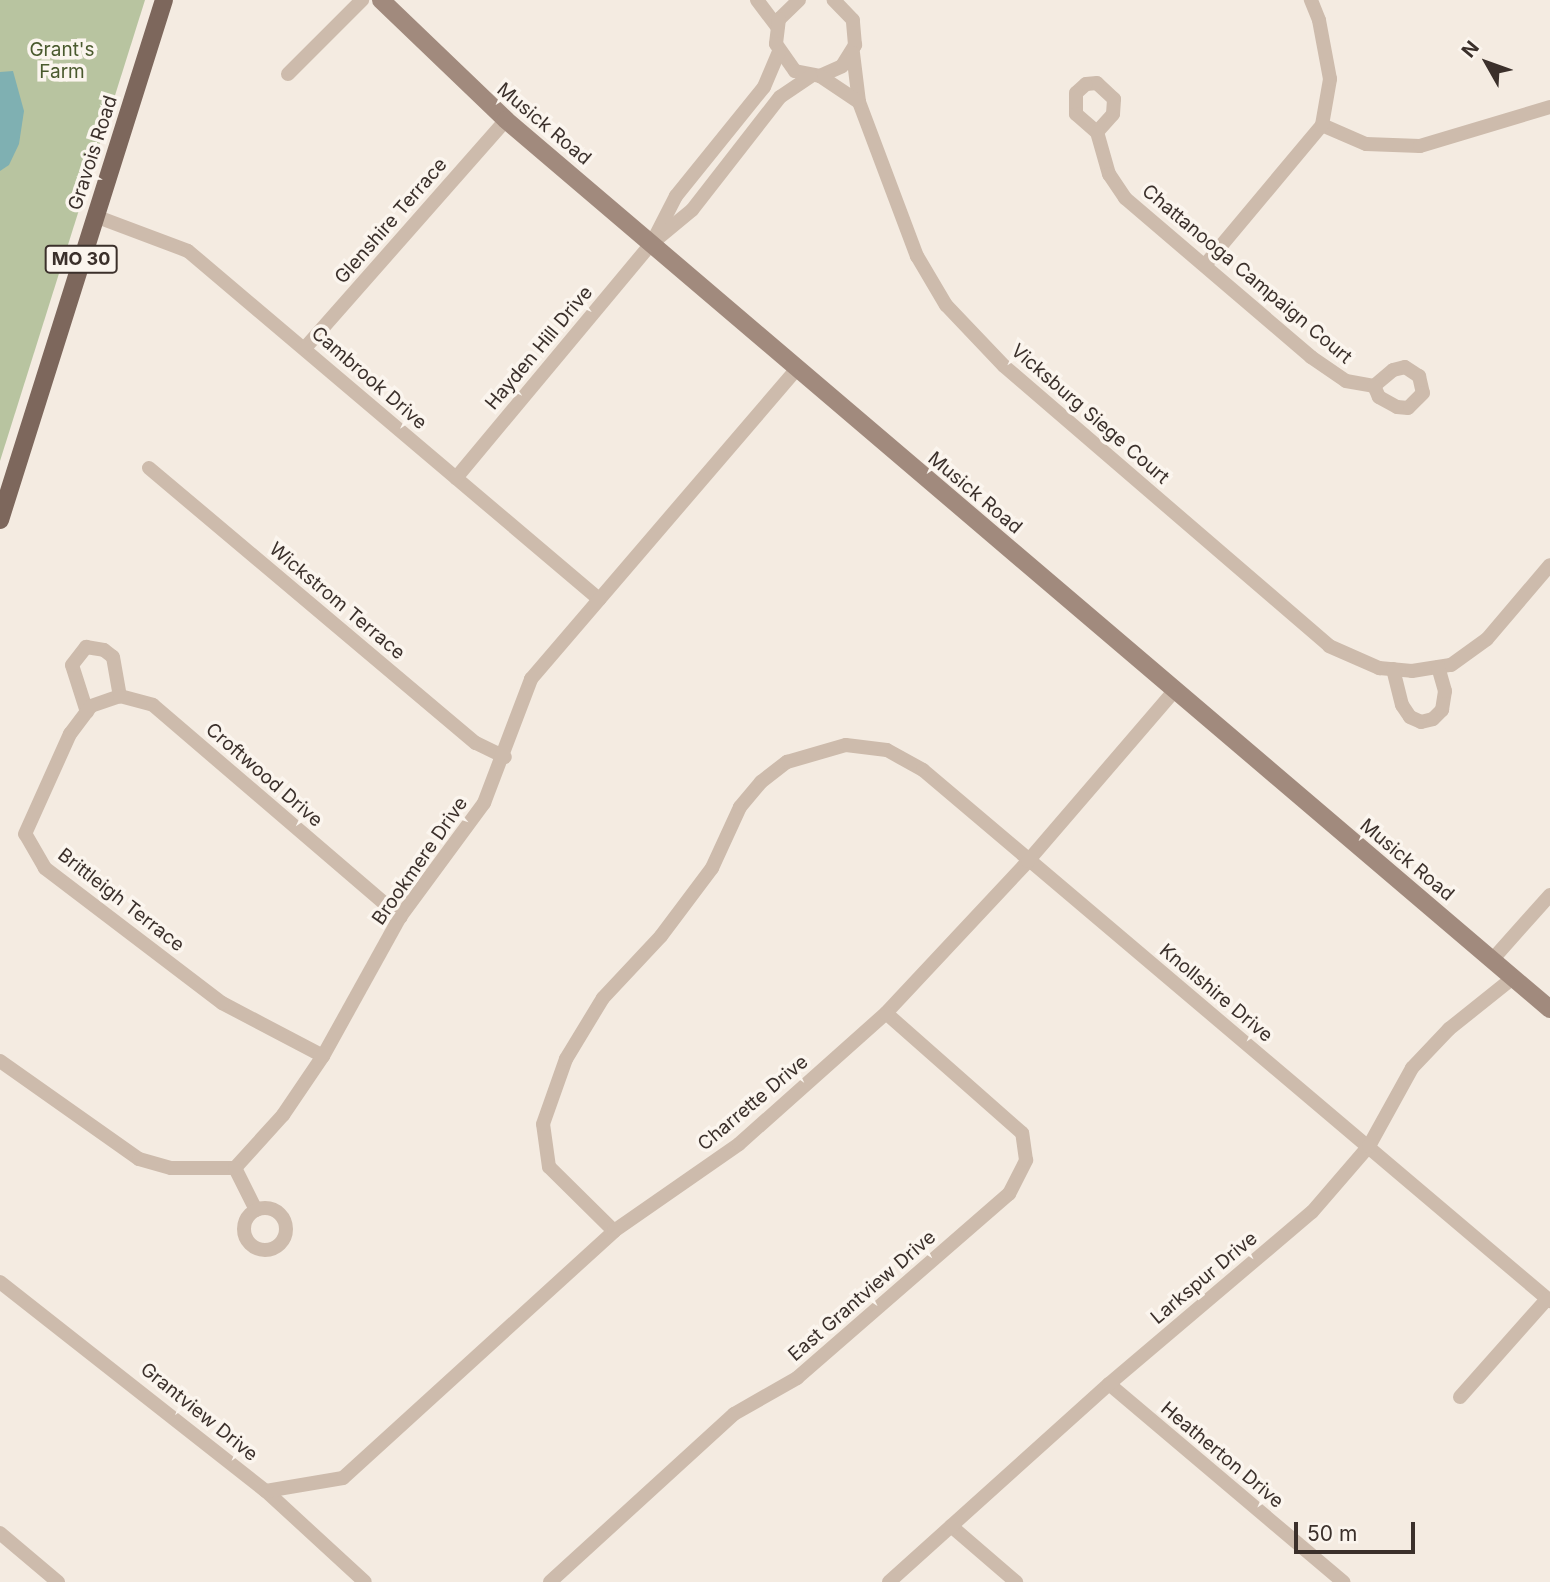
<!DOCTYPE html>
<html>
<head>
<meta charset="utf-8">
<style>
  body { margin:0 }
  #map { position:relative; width:1550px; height:1582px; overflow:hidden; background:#f4ebe1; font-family:Inter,sans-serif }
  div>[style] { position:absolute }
  .green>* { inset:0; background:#b8c4a0 }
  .water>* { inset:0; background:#7fb0b2 }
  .street>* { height:14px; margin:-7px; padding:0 7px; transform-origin:7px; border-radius:7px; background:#cdbbac }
  .street>.ring { margin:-7px; padding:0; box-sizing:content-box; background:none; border:14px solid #cdbbac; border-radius:50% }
  .secondary>* { height:18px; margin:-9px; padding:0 9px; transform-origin:9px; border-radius:9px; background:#a18a7d }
  .primary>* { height:18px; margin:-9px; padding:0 9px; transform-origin:9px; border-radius:9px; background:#7d675c }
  span { translate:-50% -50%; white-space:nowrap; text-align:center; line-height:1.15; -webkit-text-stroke:7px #fbf5ee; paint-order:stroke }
  .shield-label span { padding:2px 5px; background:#fbf5ee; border:2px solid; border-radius:5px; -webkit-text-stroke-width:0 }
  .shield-label { font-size:18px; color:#3b302b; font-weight:700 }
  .park-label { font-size:19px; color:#4a5a2e }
  .street-label { font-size:19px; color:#3b302b }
  .north { position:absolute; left:1452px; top:28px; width:70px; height:70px; -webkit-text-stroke:5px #fbf5ee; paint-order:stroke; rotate:310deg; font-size:19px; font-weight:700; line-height:28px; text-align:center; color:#3b302b }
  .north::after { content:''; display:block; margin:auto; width:24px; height:32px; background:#3b302b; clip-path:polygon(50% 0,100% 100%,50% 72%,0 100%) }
  .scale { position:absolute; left:1294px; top:1522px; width:121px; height:32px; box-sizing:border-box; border:4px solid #3b302b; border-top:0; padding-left:9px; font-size:21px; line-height:24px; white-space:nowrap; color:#3b302b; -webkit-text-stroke:5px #fbf5ee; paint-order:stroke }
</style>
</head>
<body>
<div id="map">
  <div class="green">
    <div style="clip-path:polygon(0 0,145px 0,0 461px)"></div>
  </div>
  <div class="water">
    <div style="clip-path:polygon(13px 71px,24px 111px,19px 144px,9px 165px,0 171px,0 72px)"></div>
  </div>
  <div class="street">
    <div style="left:757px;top:0;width:34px;rotate:53deg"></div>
    <div style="left:799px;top:0;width:28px;rotate:136deg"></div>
    <div style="left:779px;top:19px;width:25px;rotate:97deg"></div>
    <div style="left:776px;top:44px;width:33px;rotate:55deg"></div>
    <div style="left:795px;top:71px;width:25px;rotate:11deg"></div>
    <div style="left:820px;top:76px;width:24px;rotate:-24deg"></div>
    <div style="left:842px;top:66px;width:25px;rotate:-58deg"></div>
    <div style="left:855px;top:45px;width:25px;rotate:-95deg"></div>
    <div style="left:853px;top:20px;width:28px;rotate:-134deg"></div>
    <div style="left:853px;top:53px;width:49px;rotate:83deg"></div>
    <div style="left:859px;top:102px;width:165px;rotate:69.4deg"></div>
    <div style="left:917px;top:256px;width:57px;rotate:59.4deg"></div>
    <div style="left:946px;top:305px;width:84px;rotate:46.4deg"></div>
    <div style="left:1004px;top:366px;width:429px;rotate:40.7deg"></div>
    <div style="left:1329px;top:646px;width:55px;rotate:23.7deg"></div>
    <div style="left:1379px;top:668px;width:33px;rotate:5deg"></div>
    <div style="left:1412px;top:671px;width:39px;rotate:-9deg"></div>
    <div style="left:1451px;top:665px;width:44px;rotate:-35.8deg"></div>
    <div style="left:1487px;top:639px;width:97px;rotate:-49.6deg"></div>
    <div style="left:288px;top:74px;width:105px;rotate:-45deg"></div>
    <div style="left:820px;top:76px;width:47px;rotate:33.7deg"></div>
    <div style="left:1322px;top:125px;width:48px;rotate:23.4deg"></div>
    <div style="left:1366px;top:144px;width:54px;rotate:2.1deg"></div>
    <div style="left:1420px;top:146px;width:136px;rotate:-16.7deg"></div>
    <div style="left:1097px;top:132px;width:24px;rotate:-48deg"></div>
    <div style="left:1113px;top:114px;width:15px;rotate:-86deg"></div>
    <div style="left:1114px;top:99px;width:23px;rotate:-137deg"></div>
    <div style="left:1097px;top:83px;width:11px;rotate:175deg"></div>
    <div style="left:1086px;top:84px;width:13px;rotate:138deg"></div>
    <div style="left:1076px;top:93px;width:21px;rotate:90deg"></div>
    <div style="left:1076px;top:114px;width:28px;rotate:41deg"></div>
    <div style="left:1097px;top:132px;width:44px;rotate:74.1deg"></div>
    <div style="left:1109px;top:174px;width:29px;rotate:56deg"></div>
    <div style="left:1125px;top:198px;width:245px;rotate:40.5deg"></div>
    <div style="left:1311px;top:357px;width:42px;rotate:34.4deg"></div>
    <div style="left:1346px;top:381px;width:28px;rotate:10deg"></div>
    <div style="left:1374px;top:386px;width:25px;rotate:-40deg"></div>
    <div style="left:1393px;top:370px;width:12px;rotate:-14deg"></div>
    <div style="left:1405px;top:367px;width:17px;rotate:33deg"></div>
    <div style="left:1419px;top:376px;width:17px;rotate:77deg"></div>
    <div style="left:1423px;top:393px;width:21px;rotate:135deg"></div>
    <div style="left:1408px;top:408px;width:11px;rotate:-175deg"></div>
    <div style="left:1397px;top:407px;width:21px;rotate:-151deg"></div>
    <div style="left:1379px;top:397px;width:12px;rotate:-114deg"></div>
    <div style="left:95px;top:216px;width:99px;rotate:20.6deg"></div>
    <div style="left:188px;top:251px;width:539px;rotate:40.26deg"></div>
    <div style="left:654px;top:239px;width:48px;rotate:-62.9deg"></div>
    <div style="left:676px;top:196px;width:140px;rotate:-51.1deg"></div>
    <div style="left:764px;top:87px;width:38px;rotate:-67deg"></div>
    <div style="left:1205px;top:265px;width:182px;rotate:-50.1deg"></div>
    <div style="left:1322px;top:125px;width:47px;rotate:-80.1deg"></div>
    <div style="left:1330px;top:79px;width:60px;rotate:-100.6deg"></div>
    <div style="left:1319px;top:20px;width:22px;rotate:-112deg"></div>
    <div style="left:305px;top:348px;width:304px;rotate:-48.6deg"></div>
    <div style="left:149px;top:468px;width:427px;rotate:40.1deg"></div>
    <div style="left:476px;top:743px;width:32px;rotate:26deg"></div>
    <div style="left:456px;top:478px;width:306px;rotate:-50.2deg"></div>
    <div style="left:652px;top:243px;width:52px;rotate:-39.5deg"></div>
    <div style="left:692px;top:210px;width:143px;rotate:-52.1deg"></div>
    <div style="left:780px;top:97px;width:37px;rotate:-34deg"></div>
    <div style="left:1393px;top:669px;width:37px;rotate:76deg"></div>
    <div style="left:1402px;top:705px;width:14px;rotate:56deg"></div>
    <div style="left:1410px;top:717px;width:12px;rotate:24deg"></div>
    <div style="left:1421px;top:722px;width:12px;rotate:-14deg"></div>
    <div style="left:1433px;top:719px;width:13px;rotate:-45deg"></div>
    <div style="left:1442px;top:710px;width:19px;rotate:-81deg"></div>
    <div style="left:1445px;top:691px;width:25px;rotate:-106deg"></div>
    <div style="left:87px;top:712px;width:49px;rotate:-107.7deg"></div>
    <div style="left:72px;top:665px;width:23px;rotate:-52deg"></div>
    <div style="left:86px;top:647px;width:18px;rotate:9deg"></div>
    <div style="left:104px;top:650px;width:11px;rotate:38deg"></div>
    <div style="left:113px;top:657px;width:40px;rotate:80deg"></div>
    <div style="left:1492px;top:960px;width:87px;rotate:-48.3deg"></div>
    <div style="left:323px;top:1056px;width:114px;rotate:-152.3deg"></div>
    <div style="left:222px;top:1003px;width:223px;rotate:-142.7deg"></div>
    <div style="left:45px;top:868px;width:39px;rotate:-120deg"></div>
    <div style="left:25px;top:834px;width:110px;rotate:-65.8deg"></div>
    <div style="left:70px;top:734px;width:35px;rotate:-53deg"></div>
    <div style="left:91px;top:706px;width:31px;rotate:-19deg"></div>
    <div style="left:120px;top:696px;width:34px;rotate:15deg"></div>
    <div style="left:153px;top:705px;width:326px;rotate:40.6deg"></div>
    <div style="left:0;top:1061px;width:170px;rotate:35.2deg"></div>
    <div style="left:139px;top:1159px;width:33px;rotate:16deg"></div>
    <div style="left:171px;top:1168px;width:64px"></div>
    <div style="left:235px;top:1168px;width:72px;rotate:-47.8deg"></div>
    <div style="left:283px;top:1115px;width:71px;rotate:-55.9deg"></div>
    <div style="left:323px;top:1056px;width:159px;rotate:-61deg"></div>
    <div style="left:400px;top:917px;width:142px;rotate:-53.6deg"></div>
    <div style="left:484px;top:803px;width:133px;rotate:-69.2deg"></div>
    <div style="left:531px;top:679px;width:408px;rotate:-49.4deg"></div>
    <div style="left:235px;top:1168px;width:47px;rotate:63.4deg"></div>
    <div class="ring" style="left:244px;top:1208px;width:28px;height:28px"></div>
    <div style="left:614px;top:1231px;width:91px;rotate:-135.4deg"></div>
    <div style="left:549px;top:1167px;width:43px;rotate:-97.9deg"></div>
    <div style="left:543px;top:1124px;width:69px;rotate:-70.5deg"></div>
    <div style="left:566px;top:1059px;width:71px;rotate:-58.8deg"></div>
    <div style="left:603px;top:998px;width:85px;rotate:-46.9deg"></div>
    <div style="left:661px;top:936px;width:85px;rotate:-53.1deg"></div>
    <div style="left:712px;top:868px;width:67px;rotate:-65.3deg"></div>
    <div style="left:740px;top:807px;width:33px;rotate:-50deg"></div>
    <div style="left:761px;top:782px;width:33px;rotate:-38deg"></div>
    <div style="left:787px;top:762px;width:61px;rotate:-16.1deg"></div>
    <div style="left:846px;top:745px;width:41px;rotate:7deg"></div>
    <div style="left:887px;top:750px;width:41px;rotate:29.1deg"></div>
    <div style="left:923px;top:770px;width:822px;rotate:40.26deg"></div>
    <div style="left:0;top:1282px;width:338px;rotate:38.2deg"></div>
    <div style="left:266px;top:1491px;width:134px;rotate:42.6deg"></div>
    <div style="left:1109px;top:1384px;width:307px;rotate:40.2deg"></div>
    <div style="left:1460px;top:1397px;width:131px;rotate:-48.4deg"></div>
    <div style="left:266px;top:1491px;width:78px;rotate:-9.6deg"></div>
    <div style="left:343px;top:1478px;width:367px;rotate:-42.3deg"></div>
    <div style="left:614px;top:1231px;width:152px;rotate:-34.8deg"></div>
    <div style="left:739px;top:1144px;width:197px;rotate:-41.7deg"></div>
    <div style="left:886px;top:1013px;width:208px;rotate:-46.9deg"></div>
    <div style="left:1028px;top:861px;width:224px;rotate:-49.3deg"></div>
    <div style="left:951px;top:1526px;width:86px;rotate:40.7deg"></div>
    <div style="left:0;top:1533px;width:76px;rotate:40.2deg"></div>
    <div style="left:550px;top:1582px;width:249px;rotate:-42.4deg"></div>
    <div style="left:734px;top:1414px;width:73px;rotate:-29.7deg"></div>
    <div style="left:797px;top:1378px;width:281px;rotate:-41deg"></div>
    <div style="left:1009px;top:1194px;width:38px;rotate:-63deg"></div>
    <div style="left:1026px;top:1160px;width:27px;rotate:-98deg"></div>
    <div style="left:1022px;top:1133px;width:181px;rotate:-138.6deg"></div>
    <div style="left:889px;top:1582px;width:296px;rotate:-42deg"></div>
    <div style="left:1109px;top:1384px;width:266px;rotate:-40.3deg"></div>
    <div style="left:1312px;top:1212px;width:87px;rotate:-49.2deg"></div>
    <div style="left:1369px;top:1146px;width:89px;rotate:-61.1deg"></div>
    <div style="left:1412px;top:1068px;width:54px;rotate:-46.5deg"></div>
    <div style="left:1449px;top:1029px;width:82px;rotate:-38.6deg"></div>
  </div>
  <div class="secondary">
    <div style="left:381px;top:0;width:173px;rotate:43.8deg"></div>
    <div style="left:506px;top:120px;width:1371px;rotate:40.42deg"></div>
  </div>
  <div class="primary">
    <div style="left:0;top:520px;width:545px;rotate:-72.5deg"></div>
  </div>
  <div class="shield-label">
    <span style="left:81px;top:259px">MO 30</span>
  </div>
  <div class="park-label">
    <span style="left:62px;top:61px">Grant's<br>Farm</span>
  </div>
  <div class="street-label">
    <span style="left:544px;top:124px;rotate:40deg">Musick Road</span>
    <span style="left:93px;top:153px;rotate:-72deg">Gravois Road</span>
    <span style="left:391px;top:221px;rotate:-49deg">Glenshire Terrace</span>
    <span style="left:1247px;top:274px;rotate:40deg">Chattanooga Campaign Court</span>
    <span style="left:539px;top:348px;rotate:-50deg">Hayden Hill Drive</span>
    <span style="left:369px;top:378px;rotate:41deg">Cambrook Drive</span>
    <span style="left:1090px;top:414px;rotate:41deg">Vicksburg Siege Court</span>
    <span style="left:975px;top:493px;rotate:40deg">Musick Road</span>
    <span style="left:337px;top:601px;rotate:40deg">Wickstrom Terrace</span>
    <span style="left:264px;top:775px;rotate:41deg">Croftwood Drive</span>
    <span style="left:1407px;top:860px;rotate:40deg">Musick Road</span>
    <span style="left:420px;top:861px;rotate:-55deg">Brookmere Drive</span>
    <span style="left:121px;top:900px;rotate:38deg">Brittleigh Terrace</span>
    <span style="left:1216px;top:993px;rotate:40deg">Knollshire Drive</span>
    <span style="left:753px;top:1103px;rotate:-40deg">Charrette Drive</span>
    <span style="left:1204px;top:1278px;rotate:-40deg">Larkspur Drive</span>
    <span style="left:862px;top:1296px;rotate:-41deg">East Grantview Drive</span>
    <span style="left:199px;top:1412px;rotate:39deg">Grantview Drive</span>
    <span style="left:1222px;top:1455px;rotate:40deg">Heatherton Drive</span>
  </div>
  <div class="north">N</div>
  <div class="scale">50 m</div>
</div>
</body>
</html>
